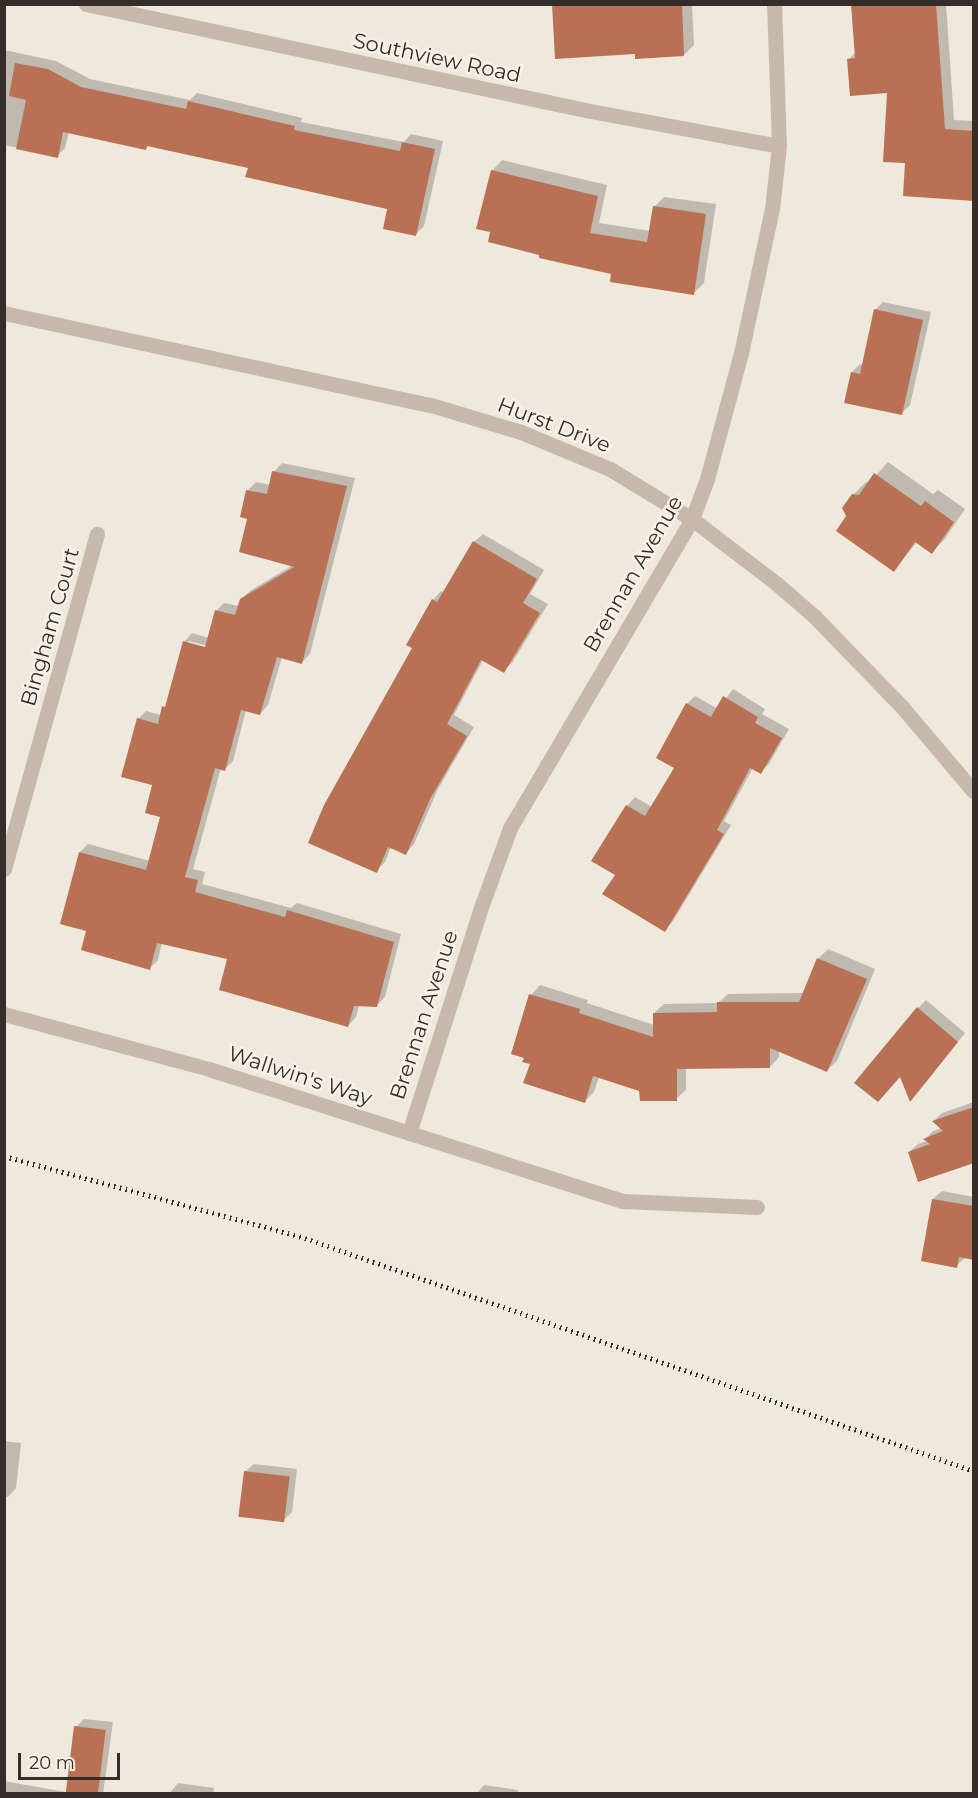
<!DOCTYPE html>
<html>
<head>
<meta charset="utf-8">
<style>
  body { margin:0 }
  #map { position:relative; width:978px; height:1798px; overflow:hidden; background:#efe8dd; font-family:Montserrat,sans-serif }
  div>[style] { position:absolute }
  .shadow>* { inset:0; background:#0003 }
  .building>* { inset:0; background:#b87253; transform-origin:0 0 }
  .minor>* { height:15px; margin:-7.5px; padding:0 7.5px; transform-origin:7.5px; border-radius:7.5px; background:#c6b9ab }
  .rail>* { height:4.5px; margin-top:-2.25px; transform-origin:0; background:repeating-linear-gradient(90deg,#352d29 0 1.5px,transparent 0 6px) }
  span { translate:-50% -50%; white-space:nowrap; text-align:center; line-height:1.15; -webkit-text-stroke:5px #f7f2e9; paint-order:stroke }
  .street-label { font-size:21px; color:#352d29 }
  .frame { position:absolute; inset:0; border:6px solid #352d29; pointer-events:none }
  .scale { position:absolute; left:18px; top:1753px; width:102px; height:27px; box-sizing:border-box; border:3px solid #352d29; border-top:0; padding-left:8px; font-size:18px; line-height:21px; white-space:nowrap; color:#352d29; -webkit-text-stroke:4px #f7f2e9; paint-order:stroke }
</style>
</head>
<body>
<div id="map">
  <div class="shadow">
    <div style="clip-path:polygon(555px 4px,692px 4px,694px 45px,684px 55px)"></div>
    <div style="clip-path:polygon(852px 4px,946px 4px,954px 120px,974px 121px,974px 199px,907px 162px,889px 91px,849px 59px,856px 52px)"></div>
    <div style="clip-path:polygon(4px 50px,56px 61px,90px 79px,190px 100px,197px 93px,302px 118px,301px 122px,404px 142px,411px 134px,443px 141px,424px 226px,416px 234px,389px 207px,249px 167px,149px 145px,145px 149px,69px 132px,65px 148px,57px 156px,4px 145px)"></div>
    <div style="clip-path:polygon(502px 160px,607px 185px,599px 223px,650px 231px,654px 207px,664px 197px,716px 204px,704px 283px,694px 293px,541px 254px,492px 231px,492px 171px)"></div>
    <div style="clip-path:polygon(883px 302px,931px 312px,910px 405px,902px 413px,852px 372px,860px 364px,863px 365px,875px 310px)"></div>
    <div style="clip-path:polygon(888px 462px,933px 494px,938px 490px,965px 509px,944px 540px,932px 552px,917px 542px,894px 570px,847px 516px,853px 495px,866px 482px,869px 483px)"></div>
    <div style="clip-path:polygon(evenodd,282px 463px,355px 478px,310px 654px,302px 662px,282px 657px,268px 705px,260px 714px,246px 710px,233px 761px,225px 769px,221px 768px,193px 869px,205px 872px,202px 884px,291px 908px,297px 903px,401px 934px,385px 997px,376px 1006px,359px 1005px,356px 1017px,348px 1026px,229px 958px,162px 943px,158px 960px,149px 969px,87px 930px,80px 852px,88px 844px,150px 861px,162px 816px,138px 719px,146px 711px,161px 715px,168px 702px,184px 642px,192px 633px,209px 638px,216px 611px,224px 603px,239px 606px,241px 599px,250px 591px,293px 565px,249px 518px,247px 491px,256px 482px,271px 485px,274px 472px,282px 463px,188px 641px,212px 647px,212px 650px,188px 644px,188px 641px)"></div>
    <div style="clip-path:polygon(483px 534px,544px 570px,530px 594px,548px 604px,512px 663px,503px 671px,483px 660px,454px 715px,474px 727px,438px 789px,414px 844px,406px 853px,391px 847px,385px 862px,376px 871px,414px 648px,433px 600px,441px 591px,444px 593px,474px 542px)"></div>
    <div style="clip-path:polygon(733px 689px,765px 709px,762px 714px,789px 729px,769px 764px,760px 772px,753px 768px,724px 821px,731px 825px,673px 921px,665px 930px,617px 875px,627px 806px,635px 797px,652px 807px,676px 768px,687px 704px,695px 696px,718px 709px)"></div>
    <div style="clip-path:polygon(828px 949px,875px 969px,837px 1061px,827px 1070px,779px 1050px,779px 1057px,770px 1067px,686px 1068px,686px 1090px,676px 1099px,599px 1077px,594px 1092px,585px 1101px,532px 1063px,531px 995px,540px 985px,588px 1000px,587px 1003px,654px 1025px,654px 1013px,664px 1004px,718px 1003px,728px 994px,804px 993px,819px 958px)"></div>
    <div style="clip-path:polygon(926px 1000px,965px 1033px,918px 1092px,918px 1008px)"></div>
    <div style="clip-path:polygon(974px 1102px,974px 1161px,909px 1152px,918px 1144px,927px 1141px,925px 1139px,933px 1131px,942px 1128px,934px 1121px,942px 1113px)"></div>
    <div style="clip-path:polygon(942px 1191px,974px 1197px,974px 1258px,965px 1258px,956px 1266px,933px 1199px)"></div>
    <div style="clip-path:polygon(4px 1441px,21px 1443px,16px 1488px,8px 1497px,4px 1496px)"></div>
    <div style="clip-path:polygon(254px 1464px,297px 1469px,292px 1512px,284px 1520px,245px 1472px)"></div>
    <div style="clip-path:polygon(84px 1719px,113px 1722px,103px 1794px,4px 1794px,4px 1781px,66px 1792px,76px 1727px)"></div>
    <div style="clip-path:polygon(178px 1783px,214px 1788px,213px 1794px,169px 1794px)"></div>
    <div style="clip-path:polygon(484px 1785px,518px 1790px,517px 1794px,476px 1794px)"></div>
  </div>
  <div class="building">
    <div style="clip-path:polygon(552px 4px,682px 4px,684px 56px,635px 59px,635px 54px,555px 59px)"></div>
    <div style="clip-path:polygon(851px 4px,936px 4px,945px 129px,974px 131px,974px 201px,903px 196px,905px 163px,883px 162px,887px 93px,850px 96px,847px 59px,855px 58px)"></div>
    <div style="clip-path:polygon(15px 63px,48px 69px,81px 87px,186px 109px,188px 101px,295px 126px,294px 130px,400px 151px,402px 142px,435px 149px,416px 236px,383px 229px,387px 209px,245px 177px,248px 168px,147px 146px,146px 150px,63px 132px,58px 158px,16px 149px,26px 100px,9px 96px)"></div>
    <div style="clip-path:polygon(491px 170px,598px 196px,590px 233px,647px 242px,653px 206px,706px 214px,694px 295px,610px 282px,611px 274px,539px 258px,539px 255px,488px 242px,490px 232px,476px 229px)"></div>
    <div style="clip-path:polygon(874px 309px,923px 320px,902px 415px,844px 403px,851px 372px,860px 374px)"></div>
    <div style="clip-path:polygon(272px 471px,347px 486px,302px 664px,277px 657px,260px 715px,241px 710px,225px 771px,215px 768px,185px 877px,198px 880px,195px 892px,285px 917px,287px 910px,394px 942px,377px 1007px,354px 1006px,348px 1027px,219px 990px,227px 959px,157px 943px,150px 970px,81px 950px,86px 931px,60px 924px,79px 852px,146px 870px,160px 817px,145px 813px,152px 785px,121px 777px,137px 718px,158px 724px,162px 706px,165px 707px,183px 641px,205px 647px,215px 610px,235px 615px,240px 599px,294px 567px,239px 552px,247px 519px,240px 517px,246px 490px,267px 494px)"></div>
    <div style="clip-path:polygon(874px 473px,921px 506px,925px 501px,954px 522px,932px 554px,915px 542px,894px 572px,836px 531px,846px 516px,842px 508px,852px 494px,859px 495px)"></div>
    <div style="clip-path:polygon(473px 541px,537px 579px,523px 603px,540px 613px,504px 673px,481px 660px,447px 724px,467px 736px,430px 799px,406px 855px,388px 847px,377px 873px,308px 843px,324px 805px,412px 648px,406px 645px,432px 599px,437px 602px)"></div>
    <div style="clip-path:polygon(723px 696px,758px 717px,755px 723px,782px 738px,761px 774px,750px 768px,717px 830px,724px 834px,665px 932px,602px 894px,615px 875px,591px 861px,626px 805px,645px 816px,674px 768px,656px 758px,686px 703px,711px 717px)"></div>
    <div style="clip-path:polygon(817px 958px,867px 979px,827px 1072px,770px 1048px,770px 1068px,677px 1069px,677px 1101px,640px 1101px,639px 1091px,593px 1076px,585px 1103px,523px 1083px,530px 1064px,522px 1062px,524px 1058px,511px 1054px,529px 994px,580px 1009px,579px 1013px,653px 1037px,653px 1013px,717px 1012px,717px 1002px,799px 1002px)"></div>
    <div style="clip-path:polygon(917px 1007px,958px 1042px,910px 1102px,900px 1077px,878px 1102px,854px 1083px)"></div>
    <div style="clip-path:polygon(974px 1107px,974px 1163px,918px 1182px,908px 1152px,930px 1144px,923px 1139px,943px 1131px,932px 1121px)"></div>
    <div style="clip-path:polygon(932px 1199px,974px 1206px,974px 1260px,959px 1257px,957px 1268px,921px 1261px)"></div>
    <div style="left:244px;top:1471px;width:46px;height:46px;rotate:7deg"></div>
    <div style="left:74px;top:1726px;width:32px;height:69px;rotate:7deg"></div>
  </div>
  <div class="minor">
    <div style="left:86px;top:4px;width:510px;rotate:11.99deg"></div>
    <div style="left:585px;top:110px;width:197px;rotate:10.5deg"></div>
    <div style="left:4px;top:313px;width:437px;rotate:12.2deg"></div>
    <div style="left:431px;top:405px;width:94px;rotate:16.7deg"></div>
    <div style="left:521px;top:432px;width:96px;rotate:22.6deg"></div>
    <div style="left:610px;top:469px;width:96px;rotate:31.4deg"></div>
    <div style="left:692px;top:519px;width:107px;rotate:37.4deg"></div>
    <div style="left:777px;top:584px;width:49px;rotate:40.9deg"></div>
    <div style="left:814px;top:616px;width:128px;rotate:45.9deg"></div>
    <div style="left:903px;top:708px;width:110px;rotate:49.8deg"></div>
    <div style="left:4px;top:869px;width:348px;rotate:-74.5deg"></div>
    <div style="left:4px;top:1014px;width:212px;rotate:15deg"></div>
    <div style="left:209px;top:1069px;width:435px;rotate:17.7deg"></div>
    <div style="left:623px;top:1201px;width:134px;rotate:2.6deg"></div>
    <div style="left:409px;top:1133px;width:234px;rotate:-72.3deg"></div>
    <div style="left:480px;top:910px;width:87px;rotate:-69.9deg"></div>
    <div style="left:510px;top:828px;width:359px;rotate:-59.5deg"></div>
    <div style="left:692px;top:519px;width:43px;rotate:-69.4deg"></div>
    <div style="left:707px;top:479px;width:131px;rotate:-74.9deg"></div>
    <div style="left:741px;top:353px;width:147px;rotate:-77.9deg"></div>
    <div style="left:772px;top:209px;width:63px;rotate:-83.7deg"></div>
    <div style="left:779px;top:146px;width:142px;rotate:-92deg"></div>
  </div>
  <div class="rail">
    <div style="left:4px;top:1156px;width:312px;rotate:15.2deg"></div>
    <div style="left:305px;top:1238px;width:708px;rotate:19.2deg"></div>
  </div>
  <div class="street-label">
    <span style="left:437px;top:58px;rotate:12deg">Southview Road</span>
    <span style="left:554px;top:425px;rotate:21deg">Hurst Drive</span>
    <span style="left:633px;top:574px;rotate:-60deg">Brennan Avenue</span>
    <span style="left:50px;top:627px;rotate:-74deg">Bingham Court</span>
    <span style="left:424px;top:1015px;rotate:-72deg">Brennan Avenue</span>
    <span style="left:300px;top:1076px;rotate:18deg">Wallwin's Way</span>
  </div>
  <div class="frame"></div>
  <div class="scale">20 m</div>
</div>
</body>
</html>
